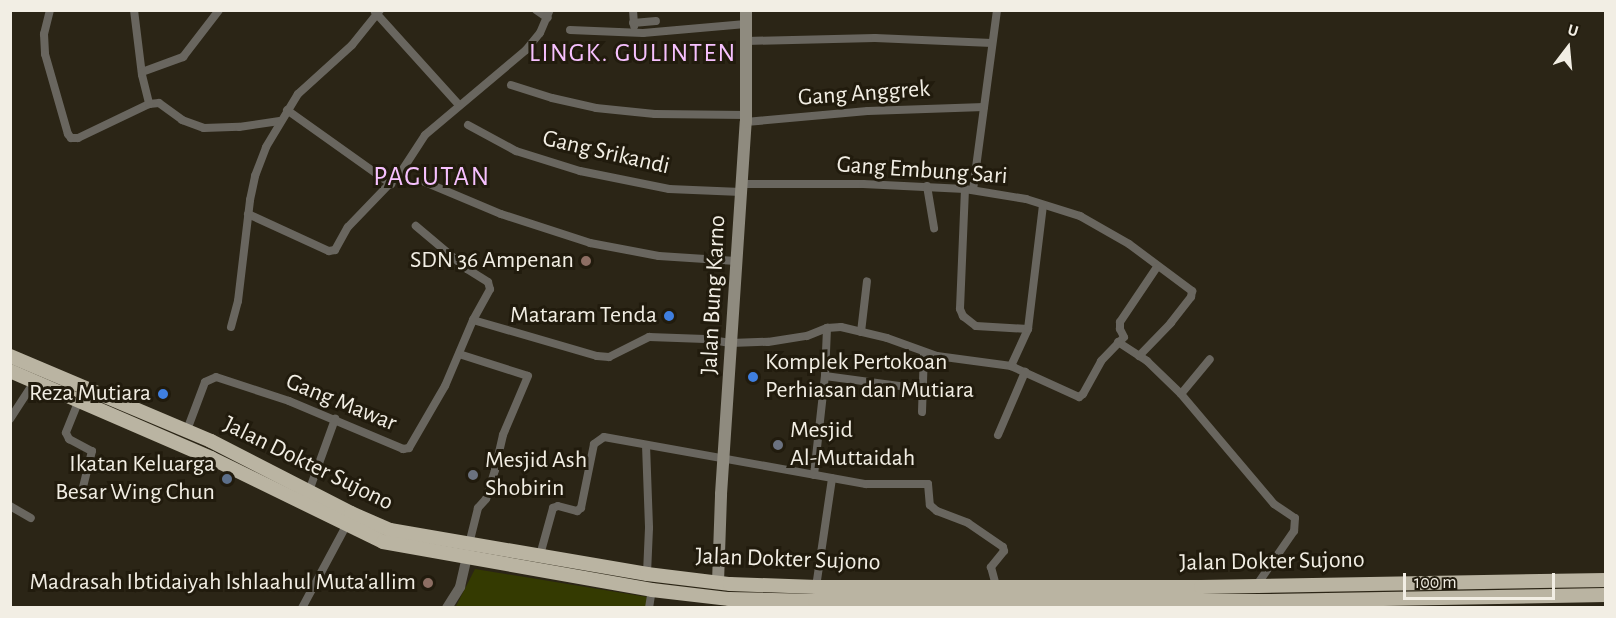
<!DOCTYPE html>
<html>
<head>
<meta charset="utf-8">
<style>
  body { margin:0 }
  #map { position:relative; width:1616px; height:618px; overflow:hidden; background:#2b2516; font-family:"Alegreya Sans",sans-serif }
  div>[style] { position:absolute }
  .green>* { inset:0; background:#343a01 }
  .minor>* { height:8px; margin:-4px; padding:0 4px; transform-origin:4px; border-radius:4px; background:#69665f }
  .tertiary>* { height:10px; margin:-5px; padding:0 5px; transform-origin:5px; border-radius:5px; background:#69665f }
  .secondary>* { height:12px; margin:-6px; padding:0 6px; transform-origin:6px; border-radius:6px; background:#8f8b7f }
  .trunk>* { height:14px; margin:-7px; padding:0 7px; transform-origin:7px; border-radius:7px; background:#bab4a2 }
  .dots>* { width:16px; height:16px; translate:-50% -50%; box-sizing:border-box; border:3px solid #211b0d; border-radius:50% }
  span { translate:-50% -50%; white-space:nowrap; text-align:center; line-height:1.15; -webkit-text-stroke:6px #211b0d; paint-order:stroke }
  .street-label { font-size:24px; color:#f2eee4 }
  .poi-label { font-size:24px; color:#f2eee4 }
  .right { translate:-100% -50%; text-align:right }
  .left { translate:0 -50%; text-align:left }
  .neighbourhood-label { font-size:26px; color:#f7c1ff; letter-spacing:1.5px }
  .quarter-label { font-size:27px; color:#f7c1ff; letter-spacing:1.5px }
  .frame { position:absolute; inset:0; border:12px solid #f2eee4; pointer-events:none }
  .north { position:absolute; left:1538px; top:18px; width:60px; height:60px; -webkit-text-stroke:4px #211b0d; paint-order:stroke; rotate:16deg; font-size:16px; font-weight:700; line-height:24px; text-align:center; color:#f2eee4 }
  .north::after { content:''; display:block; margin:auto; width:21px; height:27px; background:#f2eee4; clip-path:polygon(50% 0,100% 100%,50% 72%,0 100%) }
  .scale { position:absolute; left:1403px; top:573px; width:152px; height:27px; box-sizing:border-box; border:3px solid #f2eee4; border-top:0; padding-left:8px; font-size:18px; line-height:21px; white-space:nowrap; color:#f2eee4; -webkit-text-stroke:4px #211b0d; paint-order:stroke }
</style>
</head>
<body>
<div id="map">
  <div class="green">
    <div style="clip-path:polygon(475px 569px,647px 597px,646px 607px,455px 608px)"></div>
  </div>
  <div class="minor">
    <div style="left:50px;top:10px;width:25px;rotate:104deg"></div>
    <div style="left:44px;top:34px;width:20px;rotate:87deg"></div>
    <div style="left:45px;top:54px;width:83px;rotate:74deg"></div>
    <div style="left:68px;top:134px;width:5px;rotate:53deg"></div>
    <div style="left:71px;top:138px;width:7px"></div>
    <div style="left:78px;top:138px;width:79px;rotate:-25.6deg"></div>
    <div style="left:149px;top:104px;width:10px;rotate:-6deg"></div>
    <div style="left:159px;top:103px;width:29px;rotate:36deg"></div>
    <div style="left:182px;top:120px;width:23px;rotate:20deg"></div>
    <div style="left:204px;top:128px;width:35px;rotate:-2deg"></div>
    <div style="left:239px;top:127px;width:41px;rotate:-8.3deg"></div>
    <div style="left:134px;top:10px;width:65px;rotate:83deg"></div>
    <div style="left:142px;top:75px;width:30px;rotate:76deg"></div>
    <div style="left:536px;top:10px;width:14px;rotate:34deg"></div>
    <div style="left:633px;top:10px;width:16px;rotate:86deg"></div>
    <div style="left:375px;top:12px;width:125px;rotate:47.9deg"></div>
    <div style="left:633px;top:23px;width:23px;rotate:-5deg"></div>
    <div style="left:570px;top:30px;width:73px;rotate:2.4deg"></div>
    <div style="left:643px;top:33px;width:103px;rotate:-5deg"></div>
    <div style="left:746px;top:41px;width:129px;rotate:-1.3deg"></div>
    <div style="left:875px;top:38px;width:117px;rotate:2.4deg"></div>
    <div style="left:142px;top:72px;width:44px;rotate:-20.1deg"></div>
    <div style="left:183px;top:57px;width:59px;rotate:-52.5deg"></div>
    <div style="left:511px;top:85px;width:43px;rotate:17.6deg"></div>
    <div style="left:552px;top:98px;width:45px;rotate:12.8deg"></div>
    <div style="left:596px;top:108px;width:59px;rotate:5.8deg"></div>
    <div style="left:655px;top:114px;width:91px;rotate:0.6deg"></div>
    <div style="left:287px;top:110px;width:128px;rotate:35.4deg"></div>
    <div style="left:746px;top:122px;width:122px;rotate:-5.2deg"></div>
    <div style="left:868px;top:111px;width:116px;rotate:-2deg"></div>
    <div style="left:468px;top:125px;width:55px;rotate:28.4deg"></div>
    <div style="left:516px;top:151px;width:67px;rotate:17.4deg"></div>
    <div style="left:580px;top:171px;width:91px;rotate:11.4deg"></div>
    <div style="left:669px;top:189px;width:72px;rotate:2.4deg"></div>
    <div style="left:420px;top:180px;width:88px;rotate:22.8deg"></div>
    <div style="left:501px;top:214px;width:94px;rotate:18deg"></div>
    <div style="left:590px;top:243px;width:70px;rotate:10.7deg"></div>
    <div style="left:659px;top:256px;width:77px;rotate:3.7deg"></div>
    <div style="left:742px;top:184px;width:121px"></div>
    <div style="left:863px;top:184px;width:102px;rotate:2.8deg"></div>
    <div style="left:965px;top:189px;width:62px;rotate:9.3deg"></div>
    <div style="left:1026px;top:199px;width:57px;rotate:17.5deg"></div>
    <div style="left:1080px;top:216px;width:56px;rotate:29.7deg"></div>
    <div style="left:1129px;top:244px;width:79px;rotate:36.7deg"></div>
    <div style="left:1192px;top:291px;width:6px;rotate:99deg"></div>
    <div style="left:1191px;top:297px;width:33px;rotate:128deg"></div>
    <div style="left:1171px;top:323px;width:46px;rotate:134.1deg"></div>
    <div style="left:927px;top:186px;width:43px;rotate:80.5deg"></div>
    <div style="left:965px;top:189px;width:120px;rotate:92.4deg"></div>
    <div style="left:960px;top:309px;width:8px;rotate:67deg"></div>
    <div style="left:963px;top:316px;width:16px;rotate:38deg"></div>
    <div style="left:976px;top:326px;width:52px;rotate:3.3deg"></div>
    <div style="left:973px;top:190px;width:182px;rotate:-82.4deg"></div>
    <div style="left:248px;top:214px;width:89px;rotate:24.6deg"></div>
    <div style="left:329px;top:251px;width:6px;rotate:-9deg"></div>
    <div style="left:335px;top:250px;width:26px;rotate:-61deg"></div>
    <div style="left:348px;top:227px;width:76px;rotate:-46.1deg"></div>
    <div style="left:401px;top:172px;width:44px;rotate:-57deg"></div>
    <div style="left:425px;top:135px;width:132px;rotate:-40.1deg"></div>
    <div style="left:526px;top:50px;width:22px;rotate:-51deg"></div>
    <div style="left:540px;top:33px;width:25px;rotate:-67deg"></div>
    <div style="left:473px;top:320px;width:129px;rotate:16.2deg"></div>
    <div style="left:597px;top:356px;width:12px;rotate:5deg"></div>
    <div style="left:609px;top:357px;width:45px;rotate:-26.6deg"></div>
    <div style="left:649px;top:337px;width:56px;rotate:2deg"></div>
    <div style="left:705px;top:339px;width:26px;rotate:9deg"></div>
    <div style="left:731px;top:343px;width:37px;rotate:-2deg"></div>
    <div style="left:768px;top:342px;width:39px;rotate:-9deg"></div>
    <div style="left:807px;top:336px;width:22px;rotate:-22deg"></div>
    <div style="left:827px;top:328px;width:14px;rotate:-4deg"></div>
    <div style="left:841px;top:327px;width:47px;rotate:13.4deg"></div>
    <div style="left:887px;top:338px;width:53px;rotate:19.8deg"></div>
    <div style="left:937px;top:356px;width:75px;rotate:7.7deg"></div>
    <div style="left:1011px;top:366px;width:75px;rotate:24.5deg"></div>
    <div style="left:1079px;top:397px;width:5px;rotate:-37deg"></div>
    <div style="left:1083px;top:394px;width:38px;rotate:-61deg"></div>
    <div style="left:1101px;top:361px;width:33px;rotate:-46deg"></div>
    <div style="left:1124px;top:337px;width:9px;rotate:-117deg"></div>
    <div style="left:1120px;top:329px;width:7px;rotate:-90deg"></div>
    <div style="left:1120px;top:322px;width:66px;rotate:-56.1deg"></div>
    <div style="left:231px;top:327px;width:27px;rotate:-75deg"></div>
    <div style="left:238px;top:301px;width:102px;rotate:-83.2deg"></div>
    <div style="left:250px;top:200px;width:25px;rotate:-78deg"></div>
    <div style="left:255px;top:176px;width:31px;rotate:-69deg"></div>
    <div style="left:266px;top:147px;width:62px;rotate:-58.9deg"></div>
    <div style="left:298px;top:94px;width:73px;rotate:-42.2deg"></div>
    <div style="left:352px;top:45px;width:45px;rotate:-51.3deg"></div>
    <div style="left:861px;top:332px;width:51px;rotate:-83.3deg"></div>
    <div style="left:1118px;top:342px;width:35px;rotate:33deg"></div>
    <div style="left:1147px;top:361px;width:47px;rotate:44.1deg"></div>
    <div style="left:1181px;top:394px;width:144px;rotate:49.8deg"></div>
    <div style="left:1274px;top:504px;width:25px;rotate:34deg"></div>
    <div style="left:1295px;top:518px;width:13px;rotate:94deg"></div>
    <div style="left:1294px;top:531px;width:67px;rotate:124.6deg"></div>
    <div style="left:459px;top:354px;width:72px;rotate:17.7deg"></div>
    <div style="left:528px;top:376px;width:64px;rotate:113deg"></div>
    <div style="left:503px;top:435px;width:36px;rotate:103deg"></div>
    <div style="left:495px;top:470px;width:30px;rotate:107deg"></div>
    <div style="left:486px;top:499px;width:12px;rotate:132deg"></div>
    <div style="left:478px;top:508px;width:37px;rotate:104deg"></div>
    <div style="left:1011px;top:366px;width:41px;rotate:-65.3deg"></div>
    <div style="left:1028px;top:329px;width:125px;rotate:-83.1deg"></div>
    <div style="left:825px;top:376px;width:99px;rotate:7.6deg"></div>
    <div style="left:1181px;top:394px;width:45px;rotate:-50.4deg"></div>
    <div style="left:79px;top:400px;width:35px;rotate:112deg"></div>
    <div style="left:66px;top:433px;width:7px;rotate:63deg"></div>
    <div style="left:69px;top:439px;width:26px;rotate:28deg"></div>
    <div style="left:92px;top:451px;width:37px;rotate:104deg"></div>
    <div style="left:922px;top:412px;width:60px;rotate:-88.1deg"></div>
    <div style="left:10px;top:419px;width:44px;rotate:-57deg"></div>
    <div style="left:187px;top:430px;width:51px;rotate:-69.4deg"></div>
    <div style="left:205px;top:382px;width:12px;rotate:-24deg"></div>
    <div style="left:216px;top:377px;width:77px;rotate:18.2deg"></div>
    <div style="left:289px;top:401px;width:124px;rotate:22.8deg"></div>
    <div style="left:403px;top:449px;width:6px;rotate:-9deg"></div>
    <div style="left:409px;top:448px;width:72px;rotate:-59.9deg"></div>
    <div style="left:445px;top:386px;width:72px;rotate:-67deg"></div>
    <div style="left:473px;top:320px;width:35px;rotate:-61deg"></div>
    <div style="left:490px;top:289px;width:7px;rotate:-106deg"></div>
    <div style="left:488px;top:282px;width:25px;rotate:-148deg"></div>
    <div style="left:467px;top:269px;width:67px;rotate:-139.9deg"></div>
    <div style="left:998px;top:435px;width:69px;rotate:-66.8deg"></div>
    <div style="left:646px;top:445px;width:83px;rotate:87.9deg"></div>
    <div style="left:649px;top:528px;width:46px;rotate:92.5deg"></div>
    <div style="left:814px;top:475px;width:100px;rotate:-83.7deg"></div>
    <div style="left:825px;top:376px;width:48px;rotate:-87.6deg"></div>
    <div style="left:309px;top:491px;width:77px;rotate:-70.1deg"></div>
    <div style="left:10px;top:506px;width:24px;rotate:30deg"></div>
    <div style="left:540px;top:555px;width:49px;rotate:-74.5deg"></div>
    <div style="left:553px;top:508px;width:5px;rotate:-22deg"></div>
    <div style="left:558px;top:506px;width:20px;rotate:15deg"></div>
    <div style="left:577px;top:511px;width:5px;rotate:-37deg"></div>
    <div style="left:581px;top:508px;width:65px;rotate:-78.5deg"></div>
    <div style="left:594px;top:444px;width:12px;rotate:-35deg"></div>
    <div style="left:604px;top:437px;width:266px;rotate:10.2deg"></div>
    <div style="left:866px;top:484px;width:62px"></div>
    <div style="left:928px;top:484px;width:21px;rotate:85deg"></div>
    <div style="left:930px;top:505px;width:9px;rotate:41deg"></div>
    <div style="left:937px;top:511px;width:33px;rotate:21deg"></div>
    <div style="left:968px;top:523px;width:42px;rotate:34.4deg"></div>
    <div style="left:1003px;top:547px;width:4px;rotate:76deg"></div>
    <div style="left:1004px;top:551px;width:21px;rotate:129deg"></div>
    <div style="left:991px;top:567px;width:20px;rotate:75deg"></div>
    <div style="left:816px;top:587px;width:110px;rotate:-81.6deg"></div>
    <div style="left:302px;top:608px;width:93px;rotate:-61.8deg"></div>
    <div style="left:649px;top:608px;width:18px;rotate:-81deg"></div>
  </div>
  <div class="tertiary">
    <div style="left:447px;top:608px;width:25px;rotate:-58deg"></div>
    <div style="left:460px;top:587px;width:37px;rotate:-77deg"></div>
  </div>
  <div class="secondary">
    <div style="left:718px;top:582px;width:88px;rotate:-88deg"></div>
    <div style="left:721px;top:494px;width:373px;rotate:-86.2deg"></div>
    <div style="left:746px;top:122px;width:112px;rotate:-90deg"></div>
  </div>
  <div class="trunk">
    <div style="left:10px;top:356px;width:218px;rotate:22.9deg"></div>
    <div style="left:211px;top:441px;width:157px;rotate:27.2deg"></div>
    <div style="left:351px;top:513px;width:43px;rotate:23.6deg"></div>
    <div style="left:390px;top:530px;width:261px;rotate:9.7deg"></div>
    <div style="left:647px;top:574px;width:84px;rotate:6.9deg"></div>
    <div style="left:730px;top:584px;width:86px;rotate:2deg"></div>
    <div style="left:816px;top:587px;width:385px"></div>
    <div style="left:1201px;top:587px;width:405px;rotate:-1deg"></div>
    <div style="left:10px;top:371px;width:219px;rotate:23.4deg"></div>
    <div style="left:211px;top:458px;width:191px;rotate:26deg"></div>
    <div style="left:383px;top:542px;width:273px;rotate:10.1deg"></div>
    <div style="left:652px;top:590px;width:78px;rotate:6.7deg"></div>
    <div style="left:729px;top:599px;width:86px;rotate:1.3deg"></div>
    <div style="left:815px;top:601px;width:451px"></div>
    <div style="left:1266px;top:601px;width:340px;rotate:-1deg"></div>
  </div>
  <div class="dots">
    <div style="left:586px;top:261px;background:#8d6e63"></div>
    <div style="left:669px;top:316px;background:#3f7fe0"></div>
    <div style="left:753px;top:377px;background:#3f7fe0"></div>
    <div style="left:163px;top:394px;background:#3f7fe0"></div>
    <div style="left:778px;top:445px;background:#6b7280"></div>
    <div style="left:473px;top:475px;background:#6b7280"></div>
    <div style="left:227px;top:479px;background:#5c6f8a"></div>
    <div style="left:428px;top:583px;background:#8d6e63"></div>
  </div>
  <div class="street-label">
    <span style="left:864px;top:94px;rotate:-4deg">Gang Anggrek</span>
    <span style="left:606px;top:153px;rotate:13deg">Gang Srikandi</span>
    <span style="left:922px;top:171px;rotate:4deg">Gang Embung Sari</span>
    <span style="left:714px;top:295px;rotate:-87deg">Jalan Bung Karno</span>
    <span style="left:341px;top:403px;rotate:22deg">Gang Mawar</span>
    <span style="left:308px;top:464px;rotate:26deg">Jalan Dokter Sujono</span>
    <span style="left:788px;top:560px;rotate:2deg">Jalan Dokter Sujono</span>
    <span style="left:1272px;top:562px;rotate:-1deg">Jalan Dokter Sujono</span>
  </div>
  <div class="poi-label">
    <span class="right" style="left:574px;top:261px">SDN 36 Ampenan</span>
    <span class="right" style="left:657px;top:316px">Mataram Tenda</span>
    <span class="left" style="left:765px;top:377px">Komplek Pertokoan<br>Perhiasan dan Mutiara</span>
    <span class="right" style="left:151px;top:394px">Reza Mutiara</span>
    <span class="left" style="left:790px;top:445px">Mesjid<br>Al-Muttaidah</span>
    <span class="left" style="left:485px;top:475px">Mesjid Ash<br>Shobirin</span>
    <span class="right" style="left:215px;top:479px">Ikatan Keluarga<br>Besar Wing Chun</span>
    <span class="right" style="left:416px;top:583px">Madrasah Ibtidaiyah Ishlaahul Muta'allim</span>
  </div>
  <div class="neighbourhood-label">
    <span style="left:633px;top:54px">LINGK. GULINTEN</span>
  </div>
  <div class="quarter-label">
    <span style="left:432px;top:177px">PAGUTAN</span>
  </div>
  <div class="frame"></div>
  <div class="north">U</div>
  <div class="scale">100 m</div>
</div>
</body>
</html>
